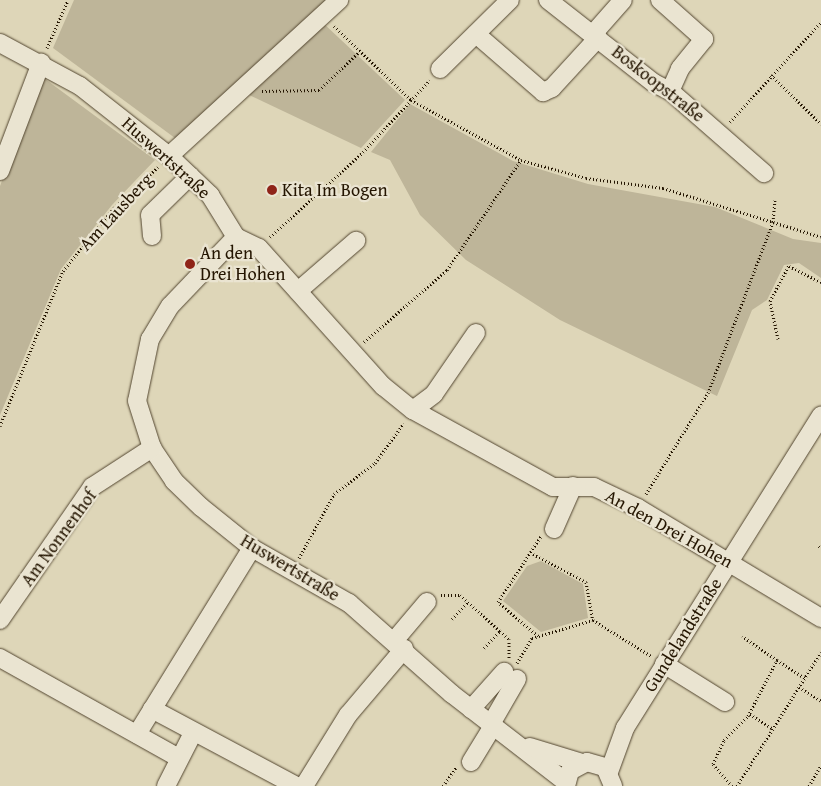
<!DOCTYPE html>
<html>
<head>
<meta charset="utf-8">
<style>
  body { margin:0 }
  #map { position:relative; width:821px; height:786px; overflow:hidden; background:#ded6b8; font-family:"Gentium Book Plus",serif }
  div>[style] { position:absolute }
  .green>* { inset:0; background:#beb599 }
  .path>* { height:3px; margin-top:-1.5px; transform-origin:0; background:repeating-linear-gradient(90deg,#241501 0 1px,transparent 0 3.5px) }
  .roads { filter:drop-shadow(0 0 1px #52452f) drop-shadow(0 0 1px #52452f) }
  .minor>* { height:18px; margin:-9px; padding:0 9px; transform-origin:9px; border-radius:9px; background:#eae4d1 }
  .dots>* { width:14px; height:14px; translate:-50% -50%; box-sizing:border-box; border:2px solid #eae4d1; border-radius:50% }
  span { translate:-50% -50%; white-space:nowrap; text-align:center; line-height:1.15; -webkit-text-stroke:4.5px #eae4d1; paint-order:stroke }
  .street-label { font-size:18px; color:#241501 }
  .poi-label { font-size:18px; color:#241501 }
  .left { translate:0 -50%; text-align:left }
</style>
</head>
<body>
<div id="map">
  <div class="green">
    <div style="clip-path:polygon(74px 0,331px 0,179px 141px,53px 48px)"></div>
    <div style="clip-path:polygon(322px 22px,405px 100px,361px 148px,245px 93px)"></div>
    <div style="clip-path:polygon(41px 76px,155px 160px,112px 205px,61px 269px,0 415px,0 186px)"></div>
    <div style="clip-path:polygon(410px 104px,513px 161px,588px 184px,715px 207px,793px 239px,821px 243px,821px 278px,799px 263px,784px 265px,767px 300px,752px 310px,717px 396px,560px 320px,466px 260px,420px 215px,390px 160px,371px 152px)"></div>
    <div style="clip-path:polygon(541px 561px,583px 584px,588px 618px,541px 632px,503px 601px,527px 566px)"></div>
  </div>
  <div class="path">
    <div style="left:334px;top:26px;width:107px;rotate:43.9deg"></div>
    <div style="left:411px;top:100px;width:125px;rotate:28.6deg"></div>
    <div style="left:521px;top:160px;width:67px;rotate:15.5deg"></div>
    <div style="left:586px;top:178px;width:78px;rotate:7.4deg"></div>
    <div style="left:663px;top:188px;width:165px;rotate:17.2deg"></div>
    <div style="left:47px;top:48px;width:52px;rotate:-66.4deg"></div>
    <div style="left:771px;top:75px;width:70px;rotate:44.4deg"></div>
    <div style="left:262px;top:91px;width:57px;rotate:-1deg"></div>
    <div style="left:319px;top:90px;width:54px;rotate:-43.5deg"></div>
    <div style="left:730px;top:122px;width:135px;rotate:-47.7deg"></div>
    <div style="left:270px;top:237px;width:126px;rotate:-42.4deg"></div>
    <div style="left:363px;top:152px;width:98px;rotate:-47.1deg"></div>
    <div style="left:778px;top:339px;width:39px;rotate:-102deg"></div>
    <div style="left:770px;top:301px;width:40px;rotate:-62deg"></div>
    <div style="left:789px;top:266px;width:36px;rotate:27deg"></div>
    <div style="left:364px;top:342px;width:110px;rotate:-40.9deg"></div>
    <div style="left:447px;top:270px;width:133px;rotate:-56.1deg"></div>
    <div style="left:0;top:426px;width:167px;rotate:-67.9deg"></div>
    <div style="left:63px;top:271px;width:81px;rotate:-51deg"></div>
    <div style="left:114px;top:208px;width:60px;rotate:-43deg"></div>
    <div style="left:646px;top:494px;width:119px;rotate:-58.5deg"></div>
    <div style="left:708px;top:393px;width:183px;rotate:-69.2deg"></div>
    <div style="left:773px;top:222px;width:22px;rotate:-85deg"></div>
    <div style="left:819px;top:546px;width:3px;rotate:45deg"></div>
    <div style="left:533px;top:554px;width:60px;rotate:27.8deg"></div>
    <div style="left:586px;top:582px;width:39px;rotate:80deg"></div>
    <div style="left:299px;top:558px;width:73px;rotate:-61.3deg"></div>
    <div style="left:334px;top:494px;width:51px;rotate:-37.1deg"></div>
    <div style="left:375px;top:463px;width:49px;rotate:-54.1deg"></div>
    <div style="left:441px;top:595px;width:19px"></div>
    <div style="left:460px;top:595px;width:54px;rotate:42deg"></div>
    <div style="left:500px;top:631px;width:12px;rotate:42deg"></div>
    <div style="left:509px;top:639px;width:19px;rotate:90deg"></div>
    <div style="left:452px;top:619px;width:23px;rotate:-47deg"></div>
    <div style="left:538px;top:636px;width:52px;rotate:-139.6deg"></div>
    <div style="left:498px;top:602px;width:79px;rotate:-56.9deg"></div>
    <div style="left:484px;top:648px;width:23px;rotate:-47deg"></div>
    <div style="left:777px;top:660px;width:33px;rotate:33deg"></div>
    <div style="left:517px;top:663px;width:29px;rotate:-59deg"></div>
    <div style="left:532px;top:638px;width:64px;rotate:-16.4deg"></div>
    <div style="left:593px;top:620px;width:68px;rotate:31.8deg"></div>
    <div style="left:799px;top:687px;width:26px;rotate:32deg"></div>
    <div style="left:750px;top:714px;width:27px;rotate:33deg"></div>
    <div style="left:443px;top:786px;width:24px;rotate:-55deg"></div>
    <div style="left:732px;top:786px;width:29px;rotate:-131deg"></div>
    <div style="left:713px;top:764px;width:26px;rotate:-65deg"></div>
    <div style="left:724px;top:740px;width:34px;rotate:-45deg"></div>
    <div style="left:748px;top:716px;width:63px;rotate:-62.6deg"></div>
    <div style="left:777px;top:660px;width:42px;rotate:-145.6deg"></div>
    <div style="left:737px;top:786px;width:158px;rotate:-57.9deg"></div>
    <div style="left:809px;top:786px;width:24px;rotate:-60deg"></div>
  </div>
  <div class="roads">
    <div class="minor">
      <div style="left:548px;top:0;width:135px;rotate:38.1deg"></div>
      <div style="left:654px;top:83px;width:18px;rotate:27deg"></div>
      <div style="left:670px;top:91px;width:125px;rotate:41.1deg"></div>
      <div style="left:660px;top:0;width:59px;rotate:41.6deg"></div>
      <div style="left:704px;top:39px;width:38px;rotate:129deg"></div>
      <div style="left:680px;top:69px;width:24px;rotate:114deg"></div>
      <div style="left:476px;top:34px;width:89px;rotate:40.9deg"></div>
      <div style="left:543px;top:92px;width:10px;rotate:-24deg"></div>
      <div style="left:552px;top:88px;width:68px;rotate:-47.4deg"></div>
      <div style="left:593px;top:34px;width:45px;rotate:-48.6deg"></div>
      <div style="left:0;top:43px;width:91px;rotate:28.3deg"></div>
      <div style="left:80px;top:86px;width:113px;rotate:38.2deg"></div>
      <div style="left:169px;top:156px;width:57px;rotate:43.6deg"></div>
      <div style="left:210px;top:195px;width:49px;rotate:58.2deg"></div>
      <div style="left:440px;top:69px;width:98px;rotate:-44.6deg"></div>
      <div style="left:169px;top:156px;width:231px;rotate:-42.5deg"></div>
      <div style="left:0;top:171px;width:116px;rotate:-69.2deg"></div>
      <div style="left:152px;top:236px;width:21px;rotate:-95deg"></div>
      <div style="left:150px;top:215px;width:56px;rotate:-44.3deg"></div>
      <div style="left:236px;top:237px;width:95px;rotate:133.7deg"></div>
      <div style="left:170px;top:306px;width:39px;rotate:121deg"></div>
      <div style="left:150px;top:339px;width:63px;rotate:101.8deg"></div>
      <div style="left:137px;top:401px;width:49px;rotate:72.3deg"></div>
      <div style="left:152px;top:448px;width:40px;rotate:56deg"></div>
      <div style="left:174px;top:481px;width:37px;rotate:44deg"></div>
      <div style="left:201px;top:507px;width:65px;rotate:38.8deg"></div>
      <div style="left:252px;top:548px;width:112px;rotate:29.6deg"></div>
      <div style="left:349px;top:603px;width:137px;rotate:41.5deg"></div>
      <div style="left:452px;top:694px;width:144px;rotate:37.7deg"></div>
      <div style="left:236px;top:237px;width:25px;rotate:26deg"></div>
      <div style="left:259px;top:248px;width:186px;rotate:48.1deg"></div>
      <div style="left:383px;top:386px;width:38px;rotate:39deg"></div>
      <div style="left:413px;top:410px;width:160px;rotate:28.8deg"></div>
      <div style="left:553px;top:487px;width:41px"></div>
      <div style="left:594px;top:487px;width:49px;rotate:25.5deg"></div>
      <div style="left:638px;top:508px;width:214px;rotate:31deg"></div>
      <div style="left:298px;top:291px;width:77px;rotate:-40.8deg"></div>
      <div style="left:413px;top:410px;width:26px;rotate:-37deg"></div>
      <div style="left:434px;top:394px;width:74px;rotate:-55.5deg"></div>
      <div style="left:554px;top:529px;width:47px;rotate:-66.2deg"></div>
      <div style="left:0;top:620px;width:162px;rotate:-55.3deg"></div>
      <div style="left:92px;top:487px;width:72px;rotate:-33deg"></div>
      <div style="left:394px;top:641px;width:51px;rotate:-49.8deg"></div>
      <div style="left:0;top:658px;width:205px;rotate:29.2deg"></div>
      <div style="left:664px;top:664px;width:72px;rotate:31.9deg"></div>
      <div style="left:152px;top:709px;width:163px;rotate:28.1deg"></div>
      <div style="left:471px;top:709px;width:50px;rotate:-48.3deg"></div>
      <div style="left:491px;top:724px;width:52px;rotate:-60deg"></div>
      <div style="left:137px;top:734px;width:219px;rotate:-58.3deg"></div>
      <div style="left:530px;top:747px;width:54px;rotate:17.1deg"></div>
      <div style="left:471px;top:762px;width:42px;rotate:-58.6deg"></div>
      <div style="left:609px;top:772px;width:47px;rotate:-70deg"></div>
      <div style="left:625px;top:728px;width:369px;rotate:-57.9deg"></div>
      <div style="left:166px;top:786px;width:59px;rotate:-63deg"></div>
      <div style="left:304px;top:786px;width:84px;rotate:-58.2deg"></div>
      <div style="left:348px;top:715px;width:87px;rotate:-49.7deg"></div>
      <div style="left:566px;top:786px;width:16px;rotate:-75deg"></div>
      <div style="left:570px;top:771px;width:19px;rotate:-28deg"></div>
      <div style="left:587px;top:762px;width:19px;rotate:16deg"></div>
      <div style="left:605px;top:767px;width:21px;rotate:67deg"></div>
    </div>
  </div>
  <div class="dots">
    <div style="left:272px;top:190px;background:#8f2418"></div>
    <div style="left:190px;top:264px;background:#8f2418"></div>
  </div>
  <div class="street-label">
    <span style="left:658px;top:84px;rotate:38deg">Boskoopstraße</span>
    <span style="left:166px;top:158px;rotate:42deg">Huswertstraße</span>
    <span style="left:116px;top:212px;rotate:-47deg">Am Lausberg</span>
    <span style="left:669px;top:529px;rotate:29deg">An den Drei Hohen</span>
    <span style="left:59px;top:538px;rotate:-54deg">Am Nonnenhof</span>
    <span style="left:290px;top:568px;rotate:31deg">Huswertstraße</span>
    <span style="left:683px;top:635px;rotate:-58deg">Gundelandstraße</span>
  </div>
  <div class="poi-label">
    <span class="left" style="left:282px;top:190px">Kita Im Bogen</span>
    <span class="left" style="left:200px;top:264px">An den<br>Drei Hohen</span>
  </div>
</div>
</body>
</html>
